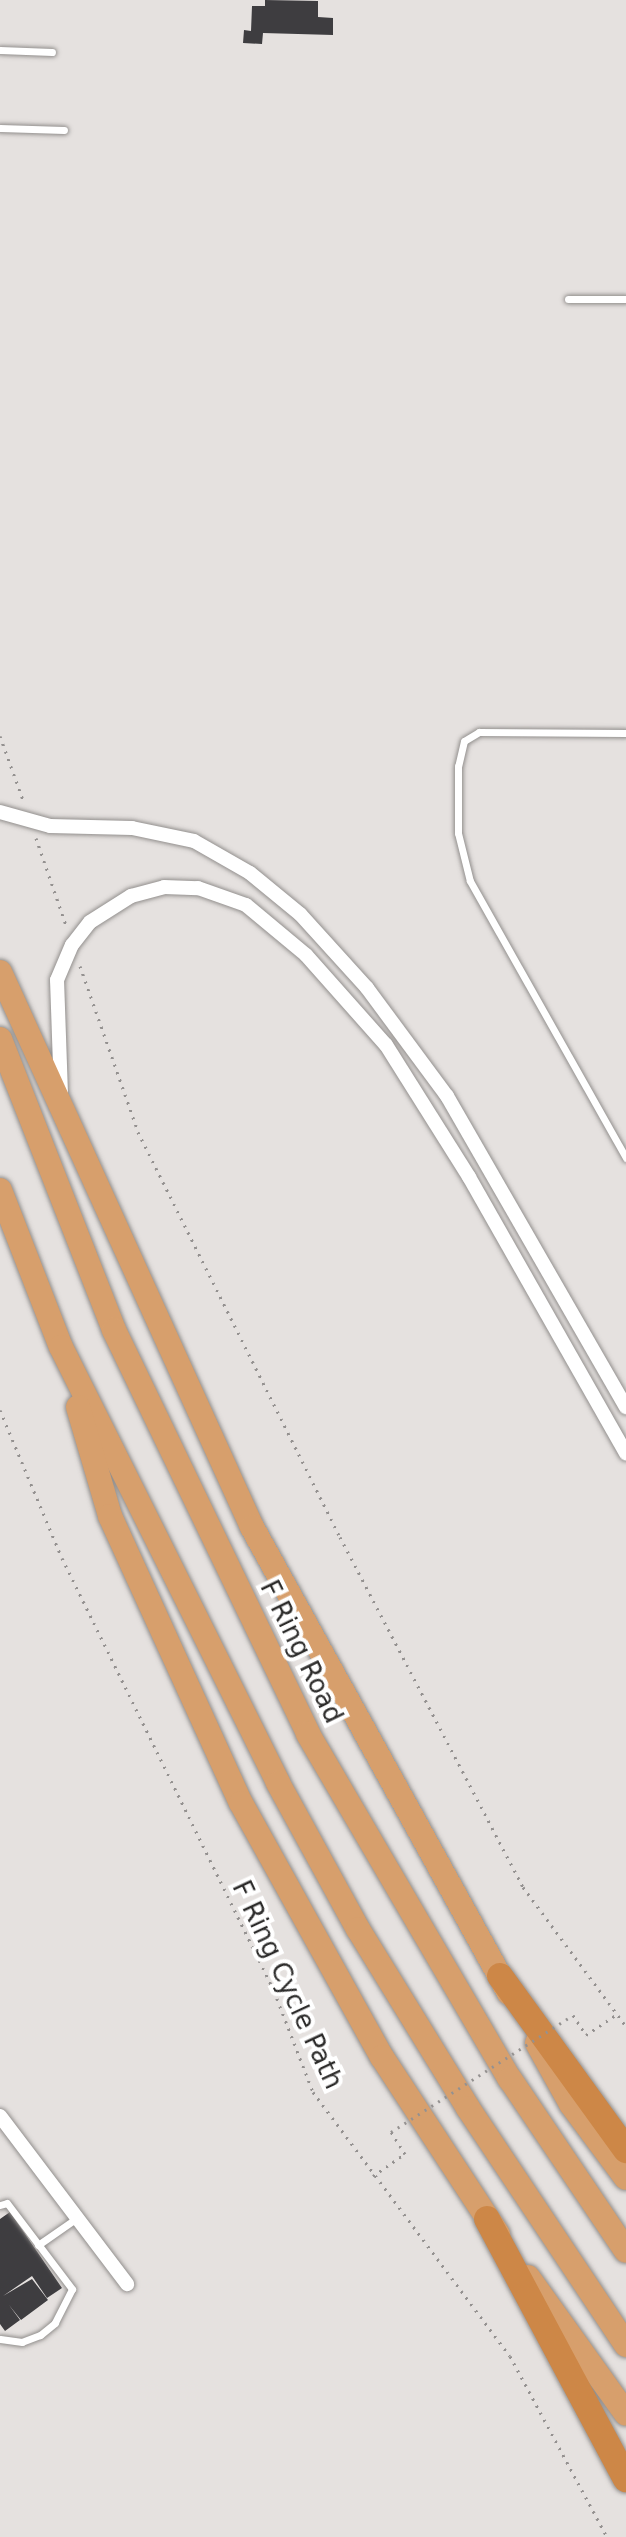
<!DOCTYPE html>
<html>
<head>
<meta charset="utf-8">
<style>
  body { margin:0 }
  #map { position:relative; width:626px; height:2537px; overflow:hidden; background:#e5e1df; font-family:"DejaVu Sans",sans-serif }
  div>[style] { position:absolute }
  .building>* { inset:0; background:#3e3d40 }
  .path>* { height:3px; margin-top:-1.5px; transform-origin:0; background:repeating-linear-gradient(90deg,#949190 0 2px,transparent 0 8px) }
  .roads { filter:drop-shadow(0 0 2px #928f8d) drop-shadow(0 0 2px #928f8d) }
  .service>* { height:7px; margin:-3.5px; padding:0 3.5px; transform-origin:3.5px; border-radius:3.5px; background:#fff }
  .minor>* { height:14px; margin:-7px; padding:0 7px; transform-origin:7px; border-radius:7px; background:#fff }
  .trunk>* { height:24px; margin:-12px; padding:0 12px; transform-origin:12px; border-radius:12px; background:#d79f6c }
  .motorway>* { height:26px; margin:-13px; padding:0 13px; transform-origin:13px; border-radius:13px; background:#cd8747 }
  .path-bridge>* { height:3px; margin-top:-1.5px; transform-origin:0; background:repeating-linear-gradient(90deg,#949190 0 2px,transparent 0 8px) }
  span { translate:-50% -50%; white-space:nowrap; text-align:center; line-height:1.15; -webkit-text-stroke:8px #fff; paint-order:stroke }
  .street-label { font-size:26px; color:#2c2b2a }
</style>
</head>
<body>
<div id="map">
  <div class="building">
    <div style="clip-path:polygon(265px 0,318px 1px,318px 17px,333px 18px,333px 35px,263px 33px,262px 44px,243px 43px,244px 30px,251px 31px,252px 6px,265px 6px)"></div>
    <div style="clip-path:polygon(10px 2212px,62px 2288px,47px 2298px,32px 2276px,3px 2296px,32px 2279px,48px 2300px,21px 2320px,9px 2305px,20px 2320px,5px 2331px,0 2324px,0 2219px)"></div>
  </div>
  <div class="path">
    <div style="left:0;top:736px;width:68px;rotate:70.2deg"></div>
    <div style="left:36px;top:838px;width:92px;rotate:71deg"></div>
    <div style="left:80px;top:966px;width:176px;rotate:70.7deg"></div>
    <div style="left:138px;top:1132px;width:453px;rotate:63.5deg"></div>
    <div style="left:340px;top:1537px;width:395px;rotate:62.4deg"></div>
    <div style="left:523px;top:1887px;width:173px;rotate:53.5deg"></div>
    <div style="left:0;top:1410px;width:160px;rotate:67.3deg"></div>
    <div style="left:62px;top:1558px;width:482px;rotate:63.9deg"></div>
    <div style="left:274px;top:1991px;width:108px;rotate:68.9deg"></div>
    <div style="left:313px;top:2092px;width:329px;rotate:53.3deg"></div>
    <div style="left:510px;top:2356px;width:205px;rotate:61.8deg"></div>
    <div style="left:573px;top:2015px;width:24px;rotate:57deg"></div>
    <div style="left:586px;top:2035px;width:36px;rotate:-34deg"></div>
    <div style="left:373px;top:2176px;width:39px;rotate:-35deg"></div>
    <div style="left:405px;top:2154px;width:26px;rotate:-122deg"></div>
  </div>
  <div class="roads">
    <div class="service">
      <div style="left:0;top:50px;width:52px;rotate:2.2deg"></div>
      <div style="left:0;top:128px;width:64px;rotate:1.8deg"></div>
      <div style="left:568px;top:299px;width:58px"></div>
      <div style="left:626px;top:733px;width:147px;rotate:-179.6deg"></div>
      <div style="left:479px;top:732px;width:17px;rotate:149deg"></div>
      <div style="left:464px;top:741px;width:26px;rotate:103deg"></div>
      <div style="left:458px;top:766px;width:67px;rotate:90deg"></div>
      <div style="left:458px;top:833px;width:49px;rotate:76deg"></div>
      <div style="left:470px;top:881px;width:318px;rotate:60.6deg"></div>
      <div style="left:0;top:2205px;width:7px;rotate:-16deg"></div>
      <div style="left:7px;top:2203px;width:108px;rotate:52.9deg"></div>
      <div style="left:72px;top:2289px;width:38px;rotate:117deg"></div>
      <div style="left:55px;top:2323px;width:19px;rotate:141deg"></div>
      <div style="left:40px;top:2335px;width:19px;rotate:159deg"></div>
      <div style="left:22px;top:2342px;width:22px;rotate:-172deg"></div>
      <div style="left:38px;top:2245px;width:47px;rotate:-34.7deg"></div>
    </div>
    <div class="minor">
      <div style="left:0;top:812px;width:52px;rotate:15.6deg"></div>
      <div style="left:50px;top:826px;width:82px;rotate:1.4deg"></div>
      <div style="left:132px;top:828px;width:63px;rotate:11.8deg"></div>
      <div style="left:194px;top:841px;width:64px;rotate:29.7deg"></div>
      <div style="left:250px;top:873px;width:65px;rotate:39.4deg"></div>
      <div style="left:300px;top:914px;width:100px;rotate:47.8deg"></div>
      <div style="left:367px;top:988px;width:134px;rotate:53.5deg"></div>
      <div style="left:447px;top:1096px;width:359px;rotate:60.1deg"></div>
      <div style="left:61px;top:1094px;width:114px;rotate:-92deg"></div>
      <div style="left:57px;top:980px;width:38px;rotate:-67deg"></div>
      <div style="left:72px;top:945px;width:29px;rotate:-52deg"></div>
      <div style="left:90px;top:922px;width:49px;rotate:-32.4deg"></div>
      <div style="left:131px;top:896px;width:34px;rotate:-15deg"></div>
      <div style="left:164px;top:887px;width:34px;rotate:2deg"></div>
      <div style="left:198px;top:888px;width:51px;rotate:19.5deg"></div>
      <div style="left:246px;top:905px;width:78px;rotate:39.8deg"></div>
      <div style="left:306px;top:955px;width:120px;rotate:48.4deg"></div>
      <div style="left:386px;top:1045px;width:156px;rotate:57.8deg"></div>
      <div style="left:469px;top:1177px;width:318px;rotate:60.4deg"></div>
      <div style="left:0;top:2116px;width:211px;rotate:52.9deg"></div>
    </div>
    <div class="trunk">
      <div style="left:0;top:972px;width:610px;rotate:65.58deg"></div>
      <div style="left:252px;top:1527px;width:532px;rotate:61.12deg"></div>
      <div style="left:0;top:1039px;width:313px;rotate:68.6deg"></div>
      <div style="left:114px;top:1330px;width:448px;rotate:64.3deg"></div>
      <div style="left:308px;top:1734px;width:400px;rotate:59.7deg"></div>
      <div style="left:510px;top:2079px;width:207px;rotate:56deg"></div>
      <div style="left:0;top:1190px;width:168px;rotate:68.8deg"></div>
      <div style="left:61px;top:1347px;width:487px;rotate:63.5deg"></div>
      <div style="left:278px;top:1783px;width:166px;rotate:61.3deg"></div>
      <div style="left:358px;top:1929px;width:210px;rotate:58.4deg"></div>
      <div style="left:468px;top:2108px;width:285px;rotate:56.3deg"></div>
      <div style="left:78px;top:1407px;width:114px;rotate:73.6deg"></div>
      <div style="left:110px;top:1516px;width:315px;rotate:65.5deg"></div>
      <div style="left:241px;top:1803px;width:291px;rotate:61deg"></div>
      <div style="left:382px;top:2057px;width:212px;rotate:56.8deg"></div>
      <div style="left:537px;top:2043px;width:70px;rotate:60.9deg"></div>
      <div style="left:571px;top:2104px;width:92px;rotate:53.4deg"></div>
      <div style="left:528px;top:2277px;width:168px;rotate:54.4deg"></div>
    </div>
    <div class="motorway">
      <div style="left:500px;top:1976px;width:215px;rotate:54.1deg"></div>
      <div style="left:487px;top:2219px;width:295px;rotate:61.9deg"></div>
    </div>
  </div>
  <div class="path-bridge">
    <div style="left:391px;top:2132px;width:216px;rotate:-32.7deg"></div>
  </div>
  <div class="street-label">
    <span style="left:301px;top:1652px;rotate:64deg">F Ring Road</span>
    <span style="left:287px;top:1985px;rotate:65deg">F Ring Cycle Path</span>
  </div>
</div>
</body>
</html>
